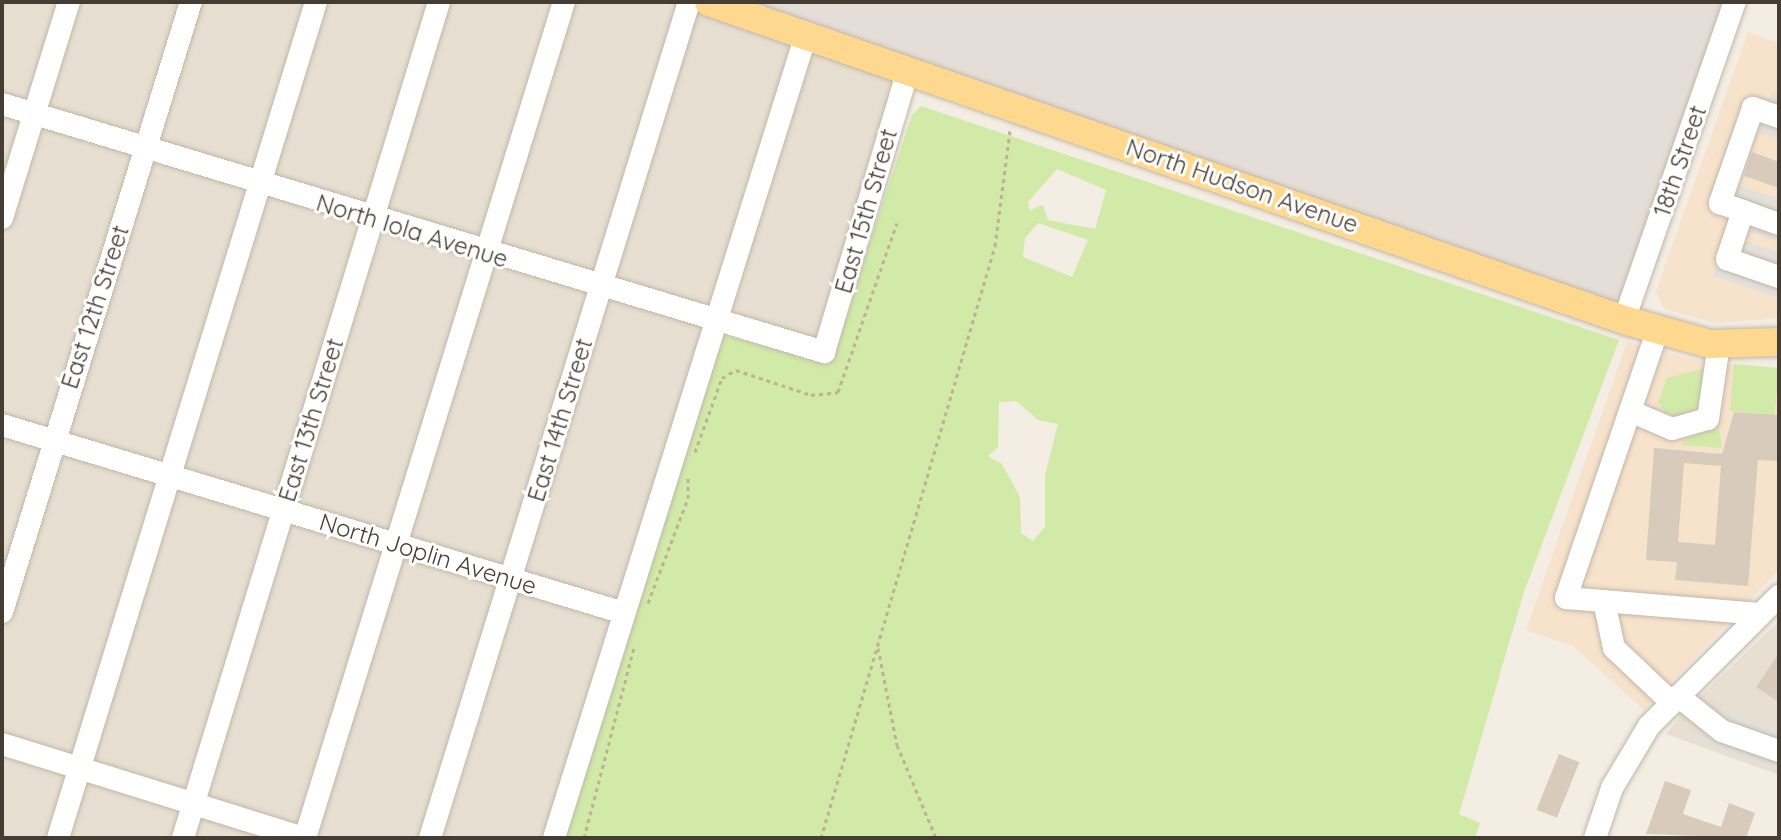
<!DOCTYPE html>
<html>
<head>
<meta charset="utf-8">
<style>
  body { margin:0 }
  #map { position:relative; width:1781px; height:840px; overflow:hidden; background:#f3ede3; font-family:Quicksand,sans-serif }
  div>[style] { position:absolute }
  .residential>* { inset:0; background:#e7dfd1 }
  .commercial>* { inset:0; background:#f7e2cc }
  .industrial>* { inset:0; background:#e5ded8 }
  .green>* { inset:0; background:#d1eaa8; transform-origin:0 0 }
  .parking>* { inset:0; background:#e3e0dc }
  .building>* { inset:0; background:#d8cbbb; transform-origin:0 0 }
  .path>* { height:3px; margin-top:-1.5px; transform-origin:0; background:repeating-linear-gradient(90deg,#c2af95 0 4px,transparent 0 8px) }
  .roads { filter:drop-shadow(0 0 2px #c2b7a8) drop-shadow(0 0 2px #c2b7a8) }
  .minor>* { height:22px; margin:-11px; padding:0 11px; transform-origin:11px; border-radius:11px; background:#fff }
  .major>* { height:28px; margin:-14px; padding:0 14px; transform-origin:14px; border-radius:14px; background:#ffd890 }
  span { translate:-50% -50%; white-space:nowrap; text-align:center; line-height:1.15; -webkit-text-stroke:6px #fff; paint-order:stroke }
  .street-label { font-size:24px; color:#453d33 }
  .frame { position:absolute; inset:0; border:4px solid #453d33; pointer-events:none }
</style>
</head>
<body>
<div id="map">
  <div class="residential">
    <div style="clip-path:polygon(2px 2px,709px 2px,908px 70px,824px 352px,713px 321px,554px 838px,2px 838px)"></div>
    <div style="clip-path:polygon(1779px 621px,1779px 775px,1666px 734px,1683px 713px)"></div>
  </div>
  <div class="commercial">
    <div style="clip-path:polygon(1748px 32px,1779px 43px,1779px 318px,1715px 323px,1664px 309px,1656px 291px)"></div>
    <div style="clip-path:polygon(1627px 342px,1706px 363px,1779px 368px,1779px 570px,1644px 710px,1573px 646px,1526px 630px)"></div>
  </div>
  <div class="industrial">
    <div style="clip-path:polygon(709px 2px,1735px 2px,1624px 320px)"></div>
  </div>
  <div class="green">
    <div style="clip-path:polygon(evenodd,921px 106px,1619px 340px,1524px 592px,1459px 814px,1480px 823px,1475px 838px,559px 838px,714px 332px,799px 356px,819px 358px,835px 347px,912px 115px,921px 106px,1057px 169px,1106px 190px,1095px 229px,1048px 220px,1043px 205px,1030px 210px,1028px 202px,1057px 169px,921px 106px,1038px 223px,1088px 240px,1072px 277px,1023px 257px,1025px 238px,1038px 223px,921px 106px,1016px 401px,1038px 420px,1058px 424px,1045px 475px,1045px 527px,1033px 541px,1021px 533px,1020px 497px,1002px 464px,988px 456px,998px 447px,999px 402px,1016px 401px)"></div>
    <div style="left:1734px;top:364px;width:45px;height:47px;rotate:5deg"></div>
    <div style="clip-path:polygon(1706px 368px,1700px 410px,1680px 419px,1665px 412px,1658px 403px,1667px 378px)"></div>
    <div style="clip-path:polygon(1718px 422px,1722px 448px,1682px 445px,1684px 440px)"></div>
  </div>
  <div class="parking">
    <div style="clip-path:polygon(1772px 92px,1779px 94px,1779px 139px,1757px 132px)"></div>
    <div style="clip-path:polygon(1735px 184px,1779px 199px,1779px 242px,1730px 225px,1734px 213px,1726px 210px)"></div>
    <div style="clip-path:polygon(1728px 235px,1779px 253px,1779px 298px,1713px 276px)"></div>
    <div style="clip-path:polygon(1722px 707px,1779px 730px,1779px 772px,1697px 740px)"></div>
  </div>
  <div class="building">
    <div style="clip-path:polygon(1752px 152px,1779px 162px,1779px 188px,1744px 176px)"></div>
    <div style="clip-path:polygon(evenodd,1734px 412px,1779px 415px,1779px 461px,1758px 460px,1748px 586px,1675px 580px,1677px 562px,1646px 560px,1654px 448px,1722px 454px,1734px 412px,1684px 463px,1721px 466px,1715px 545px,1678px 542px,1684px 463px)"></div>
    <div style="clip-path:polygon(1779px 653px,1779px 702px,1756px 687px)"></div>
    <div style="left:1559px;top:754px;width:22px;height:60px;rotate:22deg"></div>
    <div style="clip-path:polygon(1665px 781px,1691px 790px,1683px 814px,1721px 827px,1729px 803px,1755px 813px,1746px 838px,1646px 834px)"></div>
  </div>
  <div class="path">
    <div style="left:695px;top:452px;width:79px;rotate:-70deg"></div>
    <div style="left:722px;top:378px;width:16px;rotate:-30deg"></div>
    <div style="left:736px;top:370px;width:79px;rotate:18.4deg"></div>
    <div style="left:811px;top:395px;width:27px;rotate:-6deg"></div>
    <div style="left:838px;top:392px;width:179px;rotate:-70.8deg"></div>
    <div style="left:648px;top:603px;width:112px;rotate:-69.1deg"></div>
    <div style="left:688px;top:498px;width:20px;rotate:-90deg"></div>
    <div style="left:878px;top:648px;width:99px;rotate:78.9deg"></div>
    <div style="left:897px;top:745px;width:101px;rotate:67.2deg"></div>
    <div style="left:584px;top:838px;width:196px;rotate:-75.3deg"></div>
    <div style="left:821px;top:838px;width:617px;rotate:-73.62deg"></div>
    <div style="left:995px;top:246px;width:117px;rotate:-82.6deg"></div>
  </div>
  <div class="roads">
    <div class="minor">
      <div style="left:2px;top:104px;width:859px;rotate:16.79deg"></div>
      <div style="left:824px;top:352px;width:294px;rotate:-73.4deg"></div>
      <div style="left:1779px;top:117px;width:28px;rotate:-161deg"></div>
      <div style="left:1753px;top:108px;width:101px;rotate:109.2deg"></div>
      <div style="left:1720px;top:203px;width:24px;rotate:19deg"></div>
      <div style="left:1743px;top:211px;width:51px;rotate:108.4deg"></div>
      <div style="left:1727px;top:259px;width:55px;rotate:19.1deg"></div>
      <div style="left:1743px;top:211px;width:38px;rotate:20deg"></div>
      <div style="left:2px;top:218px;width:226px;rotate:-72.8deg"></div>
      <div style="left:1624px;top:320px;width:337px;rotate:-70.8deg"></div>
      <div style="left:1658px;top:329px;width:284px;rotate:108.9deg"></div>
      <div style="left:1566px;top:598px;width:194px;rotate:4.7deg"></div>
      <div style="left:1630px;top:411px;width:46px;rotate:23.2deg"></div>
      <div style="left:1672px;top:429px;width:37px;rotate:-16deg"></div>
      <div style="left:1708px;top:419px;width:76px;rotate:-81.7deg"></div>
      <div style="left:2px;top:425px;width:650px;rotate:16.82deg"></div>
      <div style="left:1604px;top:601px;width:48px;rotate:78deg"></div>
      <div style="left:1614px;top:648px;width:80px;rotate:43.5deg"></div>
      <div style="left:2px;top:612px;width:639px;rotate:-72.79deg"></div>
      <div style="left:1678px;top:696px;width:56px;rotate:38.5deg"></div>
      <div style="left:1722px;top:731px;width:60px;rotate:19.3deg"></div>
      <div style="left:2px;top:744px;width:315px;rotate:17.3deg"></div>
      <div style="left:58px;top:838px;width:875px;rotate:-72.85deg"></div>
      <div style="left:183px;top:838px;width:874px;rotate:-72.97deg"></div>
      <div style="left:305px;top:838px;width:875px;rotate:-72.79deg"></div>
      <div style="left:430px;top:838px;width:875px;rotate:-72.79deg"></div>
      <div style="left:554px;top:838px;width:842px;rotate:-72.58deg"></div>
      <div style="left:1595px;top:838px;width:53px;rotate:-71.2deg"></div>
      <div style="left:1612px;top:788px;width:72px;rotate:-59.2deg"></div>
      <div style="left:1649px;top:726px;width:184px;rotate:-45deg"></div>
    </div>
    <div class="major">
      <div style="left:709px;top:2px;width:969px;rotate:19.16deg"></div>
      <div style="left:1624px;top:320px;width:89px;rotate:15.6deg"></div>
      <div style="left:1710px;top:344px;width:69px;rotate:-1.7deg"></div>
    </div>
  </div>
  <div class="street-label">
    <span style="left:1680px;top:161px;rotate:-71deg">18th Street</span>
    <span style="left:1242px;top:186px;rotate:19deg">North Hudson Avenue</span>
    <span style="left:866px;top:211px;rotate:-74deg">East 15th Street</span>
    <span style="left:412px;top:231px;rotate:17deg">North Iola Avenue</span>
    <span style="left:95px;top:307px;rotate:-72deg">East 12th Street</span>
    <span style="left:311px;top:420px;rotate:-73deg">East 13th Street</span>
    <span style="left:560px;top:420px;rotate:-73deg">East 14th Street</span>
    <span style="left:428px;top:554px;rotate:17deg">North Joplin Avenue</span>
  </div>
  <div class="frame"></div>
</div>
</body>
</html>
